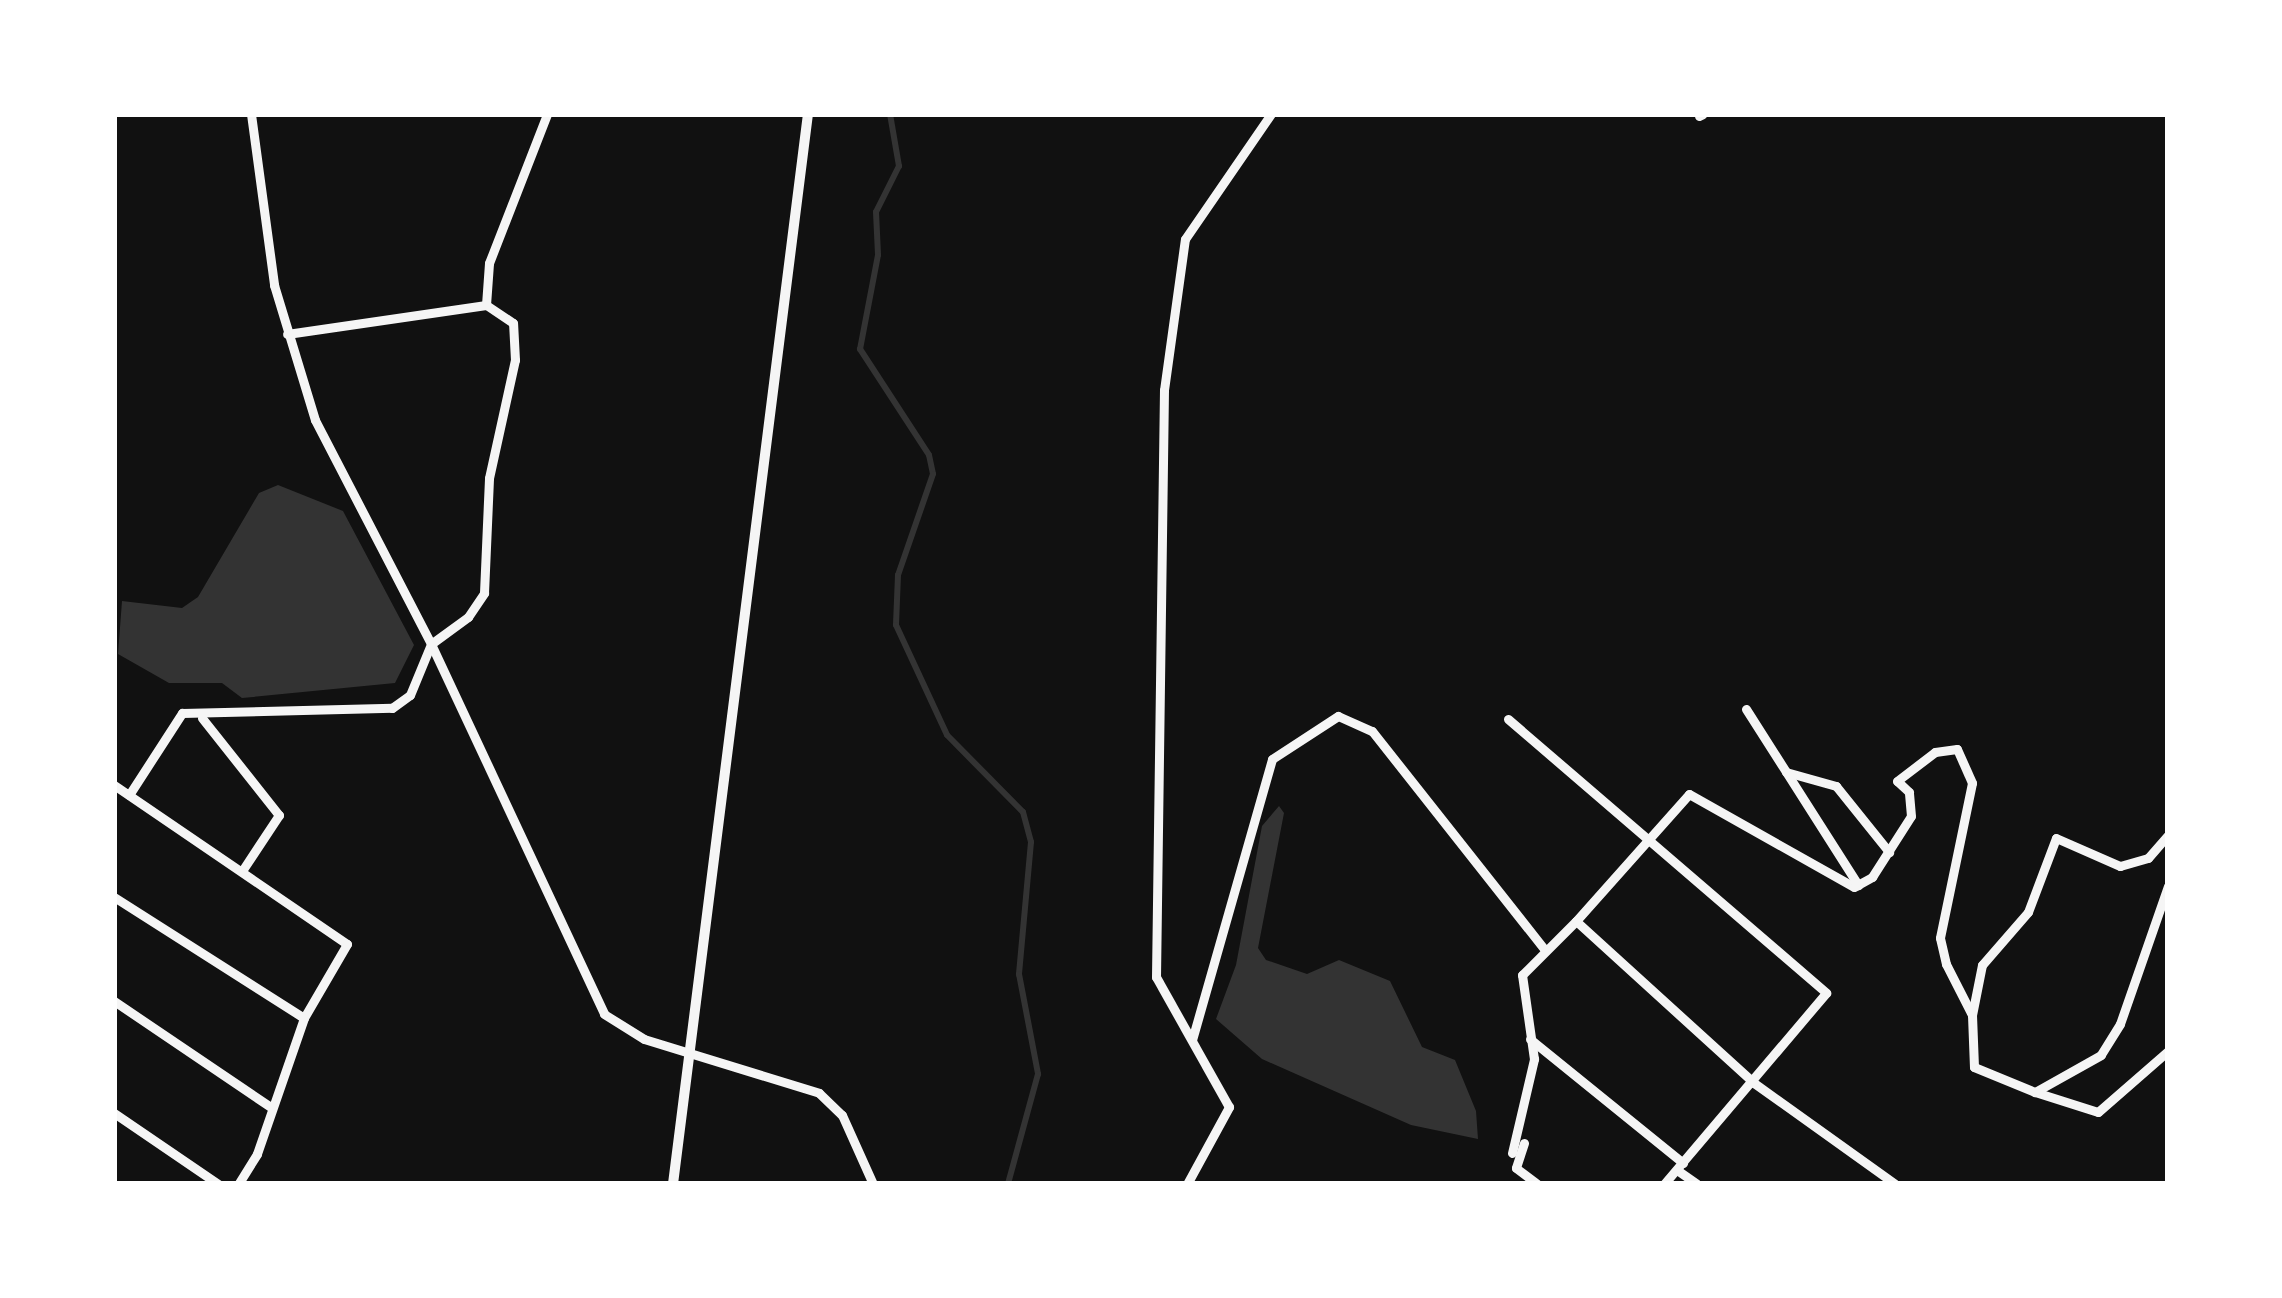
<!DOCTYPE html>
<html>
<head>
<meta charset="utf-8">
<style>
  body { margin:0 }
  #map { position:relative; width:2282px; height:1298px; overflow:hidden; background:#111; font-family:Commissioner,sans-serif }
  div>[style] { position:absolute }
  .water>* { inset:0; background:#333 }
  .stream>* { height:6px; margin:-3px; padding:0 3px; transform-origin:3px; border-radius:3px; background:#333 }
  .minor>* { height:9px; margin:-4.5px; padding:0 4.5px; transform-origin:4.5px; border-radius:4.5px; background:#f5f5f5 }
  .tertiary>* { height:10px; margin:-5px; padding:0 5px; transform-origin:5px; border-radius:5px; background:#f5f5f5 }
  span { translate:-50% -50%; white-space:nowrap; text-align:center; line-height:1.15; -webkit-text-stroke:9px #fff; paint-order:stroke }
  .frame { position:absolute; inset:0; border:117px solid #fff; pointer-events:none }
</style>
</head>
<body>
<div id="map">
  <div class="water">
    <div style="clip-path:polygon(278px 485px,343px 511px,414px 645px,395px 683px,242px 698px,222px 683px,169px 683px,118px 654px,122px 601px,182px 608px,198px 597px,259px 493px)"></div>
    <div style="clip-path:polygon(1279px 806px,1284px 813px,1258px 948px,1266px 960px,1307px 974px,1339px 960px,1390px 981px,1422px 1047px,1455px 1060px,1476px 1111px,1478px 1139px,1411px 1125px,1262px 1059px,1216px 1019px,1236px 965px,1262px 826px)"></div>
  </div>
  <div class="stream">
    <div style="left:890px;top:114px;width:53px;rotate:80.2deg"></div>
    <div style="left:899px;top:166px;width:51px;rotate:116.6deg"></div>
    <div style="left:876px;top:212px;width:43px;rotate:87.3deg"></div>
    <div style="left:878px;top:255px;width:96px;rotate:100.8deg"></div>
    <div style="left:860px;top:349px;width:126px;rotate:56.9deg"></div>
    <div style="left:929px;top:455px;width:19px;rotate:78deg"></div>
    <div style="left:933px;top:474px;width:107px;rotate:109.1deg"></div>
    <div style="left:898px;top:575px;width:50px;rotate:92.3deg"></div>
    <div style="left:896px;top:625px;width:121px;rotate:65.1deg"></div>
    <div style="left:947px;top:735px;width:108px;rotate:45.4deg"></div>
    <div style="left:1023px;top:812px;width:31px;rotate:75deg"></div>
    <div style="left:1031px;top:842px;width:133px;rotate:95.2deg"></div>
    <div style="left:1019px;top:974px;width:102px;rotate:79.2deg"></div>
    <div style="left:1038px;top:1074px;width:114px;rotate:105.3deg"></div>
  </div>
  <div class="minor">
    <div style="left:251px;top:114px;width:173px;rotate:82.3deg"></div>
    <div style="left:274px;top:285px;width:141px;rotate:73.1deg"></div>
    <div style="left:315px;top:420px;width:252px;rotate:62.6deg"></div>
    <div style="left:431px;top:644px;width:408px;rotate:64.9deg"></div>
    <div style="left:604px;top:1014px;width:47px;rotate:32deg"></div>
    <div style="left:644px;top:1039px;width:183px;rotate:17.1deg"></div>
    <div style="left:819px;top:1093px;width:32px;rotate:44deg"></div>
    <div style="left:842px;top:1115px;width:76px;rotate:65.8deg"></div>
    <div style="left:1699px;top:116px;width:4px;rotate:-27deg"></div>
    <div style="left:486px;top:305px;width:42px;rotate:-85.9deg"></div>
    <div style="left:489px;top:263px;width:160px;rotate:-68.7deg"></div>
    <div style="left:1746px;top:709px;width:209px;rotate:57.5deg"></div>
    <div style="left:202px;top:718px;width:124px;rotate:51.6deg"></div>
    <div style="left:279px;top:815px;width:67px;rotate:123.5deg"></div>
    <div style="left:1508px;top:719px;width:420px;rotate:40.7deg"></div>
    <div style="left:1826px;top:993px;width:250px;rotate:130.3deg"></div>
    <div style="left:1786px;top:772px;width:52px;rotate:15.6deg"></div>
    <div style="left:1836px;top:786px;width:85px;rotate:51.2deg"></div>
    <div style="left:114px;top:785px;width:282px;rotate:34.3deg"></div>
    <div style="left:347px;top:944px;width:86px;rotate:120.2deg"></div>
    <div style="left:304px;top:1018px;width:144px;rotate:109.1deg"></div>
    <div style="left:257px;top:1154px;width:36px;rotate:122deg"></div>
    <div style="left:129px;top:795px;width:98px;rotate:-57.1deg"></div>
    <div style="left:182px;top:713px;width:210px;rotate:-1.4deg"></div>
    <div style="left:392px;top:708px;width:22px;rotate:-36deg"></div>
    <div style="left:410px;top:695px;width:55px;rotate:-67.6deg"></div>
    <div style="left:431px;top:644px;width:46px;rotate:-36.1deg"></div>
    <div style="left:468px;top:617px;width:29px;rotate:-56deg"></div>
    <div style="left:484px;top:593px;width:115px;rotate:-87.5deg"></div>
    <div style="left:489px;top:478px;width:121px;rotate:-77.6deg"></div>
    <div style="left:515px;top:360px;width:37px;rotate:-93deg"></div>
    <div style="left:513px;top:323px;width:32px;rotate:-146deg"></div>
    <div style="left:486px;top:305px;width:201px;rotate:171.7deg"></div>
    <div style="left:2168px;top:886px;width:146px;rotate:109.2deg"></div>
    <div style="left:2120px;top:1024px;width:36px;rotate:122deg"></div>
    <div style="left:2101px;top:1055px;width:76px;rotate:150.7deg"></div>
    <div style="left:2035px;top:1092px;width:66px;rotate:17.6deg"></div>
    <div style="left:2098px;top:1112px;width:93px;rotate:-41.1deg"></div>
    <div style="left:114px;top:897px;width:225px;rotate:32.5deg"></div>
    <div style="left:1576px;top:921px;width:170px;rotate:-48.3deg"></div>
    <div style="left:1689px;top:794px;width:189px;rotate:29.4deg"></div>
    <div style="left:1854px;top:887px;width:21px;rotate:-29deg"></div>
    <div style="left:1872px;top:877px;width:72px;rotate:-57.4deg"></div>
    <div style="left:1911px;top:816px;width:24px;rotate:-95deg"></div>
    <div style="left:1909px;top:792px;width:16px;rotate:-137deg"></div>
    <div style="left:1897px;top:781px;width:48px;rotate:-37.3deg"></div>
    <div style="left:1935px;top:752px;width:22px;rotate:-8deg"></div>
    <div style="left:1957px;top:749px;width:37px;rotate:66deg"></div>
    <div style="left:1972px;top:783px;width:158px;rotate:101.7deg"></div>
    <div style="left:1940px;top:938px;width:27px;rotate:77deg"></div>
    <div style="left:1946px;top:964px;width:57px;rotate:63deg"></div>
    <div style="left:1972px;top:1015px;width:52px;rotate:87.8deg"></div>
    <div style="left:1974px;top:1067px;width:66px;rotate:22.3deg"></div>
    <div style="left:114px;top:1001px;width:191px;rotate:34.1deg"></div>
    <div style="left:1972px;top:1015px;width:51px;rotate:-78.7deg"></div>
    <div style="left:1982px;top:965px;width:70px;rotate:-49deg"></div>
    <div style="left:2028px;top:912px;width:79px;rotate:-69.3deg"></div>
    <div style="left:2056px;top:838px;width:70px;rotate:23.6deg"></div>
    <div style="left:2120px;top:866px;width:29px;rotate:-16deg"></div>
    <div style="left:2148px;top:858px;width:30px;rotate:-49deg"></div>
    <div style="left:1530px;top:1039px;width:197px;rotate:39deg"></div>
    <div style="left:1192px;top:1040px;width:292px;rotate:-74.1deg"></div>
    <div style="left:1272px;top:759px;width:79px;rotate:-33.1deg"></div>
    <div style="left:1338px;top:716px;width:37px;rotate:24deg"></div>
    <div style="left:1372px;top:731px;width:280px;rotate:51.7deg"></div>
    <div style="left:114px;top:1113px;width:126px;rotate:34.3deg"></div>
    <div style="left:1524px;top:1143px;width:26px;rotate:108deg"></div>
    <div style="left:1516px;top:1168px;width:26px;rotate:37deg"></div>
    <div style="left:1512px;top:1153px;width:97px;rotate:-76.8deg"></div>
    <div style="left:1534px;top:1059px;width:85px;rotate:-98.1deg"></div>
    <div style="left:1522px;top:975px;width:76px;rotate:-45deg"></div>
    <div style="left:1576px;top:921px;width:241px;rotate:42.3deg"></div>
    <div style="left:1754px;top:1083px;width:173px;rotate:35.6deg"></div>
    <div style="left:1677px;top:1170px;width:24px;rotate:35deg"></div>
    <div style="left:1187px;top:1184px;width:88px;rotate:-61.4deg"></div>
    <div style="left:1229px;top:1107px;width:149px;rotate:-119.3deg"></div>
    <div style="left:1156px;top:977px;width:587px;rotate:-89.22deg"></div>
    <div style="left:1164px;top:390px;width:152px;rotate:-82.1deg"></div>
    <div style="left:1185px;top:239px;width:152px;rotate:-55.5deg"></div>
  </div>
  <div class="tertiary">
    <div style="left:673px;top:1184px;width:1078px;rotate:-82.81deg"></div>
  </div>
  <div class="frame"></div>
</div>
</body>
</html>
